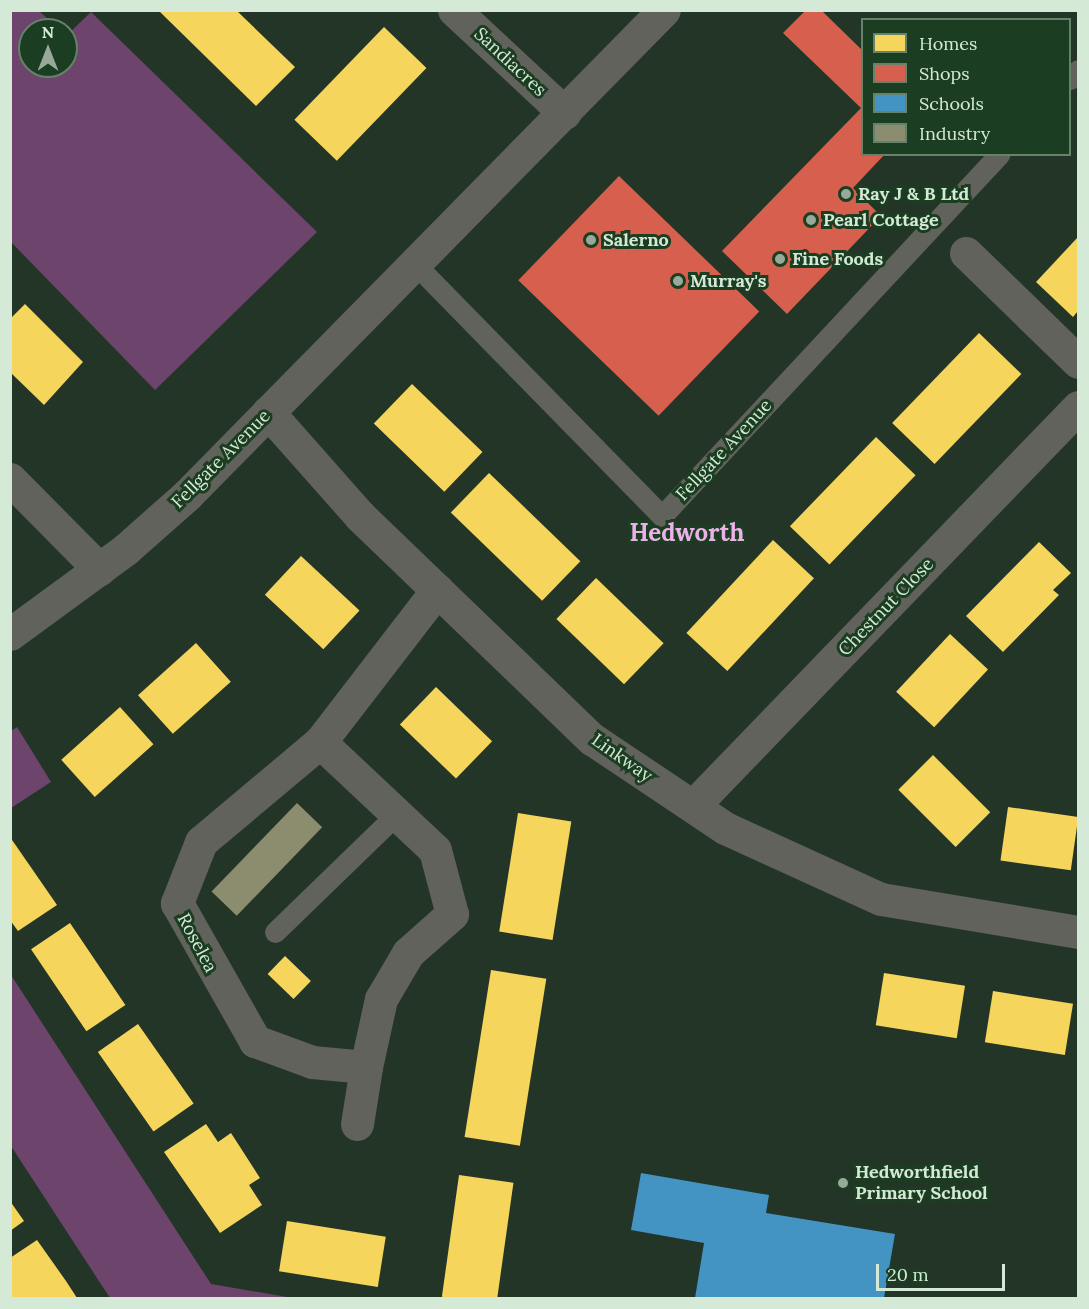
<!DOCTYPE html>
<html>
<head>
<meta charset="utf-8">
<style>
  body { margin:0 }
  #map { position:relative; width:1089px; height:1309px; overflow:hidden; background:#233526; font-family:Lora,serif }
  div>[style] { position:absolute }
  .green>* { inset:0; background:#6d446c }
  .homes>* { inset:0; background:#f6d55c; transform-origin:0 0 }
  .shops>* { inset:0; background:#d6604d; transform-origin:0 0 }
  .schools>* { inset:0; background:#4393c3 }
  .industry>* { inset:0; background:#8c8c6e; transform-origin:0 0 }
  .lane>* { height:21px; margin:-10.5px; padding:0 10.5px; transform-origin:10.5px; border-radius:10.5px; background:#61625b }
  .street>* { height:33px; margin:-16.5px; padding:0 16.5px; transform-origin:16.5px; border-radius:16.5px; background:#61625b }
  .dots>* { width:16px; height:16px; translate:-50% -50%; box-sizing:border-box; border:3px solid #1b3d21; border-radius:50% }
  span { translate:-50% -50%; white-space:nowrap; text-align:center; line-height:1.15; -webkit-text-stroke:6px #1b3d21; paint-order:stroke }
  .street-label { font-size:18px; color:#d5e9d7 }
  .poi-label { font-size:18px; color:#d5e9d7; font-weight:700 }
  .left { translate:0 -50%; text-align:left }
  .district-label { font-size:24px; color:#ecb1e9; font-weight:700 }
  .frame { position:absolute; inset:0; border:12px solid #d5e9d7; pointer-events:none }
  .legend { position:absolute; left:861px; top:18px; width:210px; height:138px; box-sizing:border-box; background:#1b3d21; border:2px solid #65826a; margin:0; padding:8px 10px; list-style:none; font-size:18px; color:#d5e9d7 }
  .legend li { display:flex; align-items:center; gap:12px; height:30px }
  .legend b { width:30px; border:2px solid #65826a }
  .north { position:absolute; left:18px; top:18px; width:60px; height:60px; box-sizing:border-box; background:#1b3d21; border:2px solid #65826a; border-radius:50%; rotate:0deg; font-size:16px; font-weight:700; line-height:24px; text-align:center; color:#d5e9d7 }
  .north::after { content:''; display:block; margin:auto; width:21px; height:27px; background:#97aa99; clip-path:polygon(50% 0,100% 100%,50% 72%,0 100%) }
  .scale { position:absolute; left:876px; top:1264px; width:129px; height:27px; box-sizing:border-box; border:3px solid #d5e9d7; border-top:0; padding-left:8px; font-size:18px; line-height:21px; white-space:nowrap; color:#d5e9d7; -webkit-text-stroke:4px #1b3d21; paint-order:stroke }
</style>
</head>
<body>
<div id="map">
  <div class="green">
    <div style="clip-path:polygon(11px 10px,39px 11px,60px 30px,30px 30px,30px 66px,66px 66px,66px 36px,91px 12px,317px 232px,155px 390px,11px 242px)"></div>
    <div style="clip-path:polygon(17px 727px,51px 782px,11px 808px,11px 731px)"></div>
    <div style="clip-path:polygon(11px 975px,211px 1284px,293px 1298px,110px 1298px,11px 1146px)"></div>
  </div>
  <div class="homes">
    <div style="clip-path:polygon(158px 10px,236px 10px,295px 67px,256px 106px)"></div>
    <div style="left:384px;top:27px;width:59px;height:129px;rotate:44deg"></div>
    <div style="clip-path:polygon(1078px 237px,1078px 311px,1073px 317px,1036px 282px)"></div>
    <div style="clip-path:polygon(25px 304px,83px 362px,44px 405px,10px 372px,10px 319px)"></div>
    <div style="left:979px;top:333px;width:59px;height:125px;rotate:44deg"></div>
    <div style="left:412px;top:384px;width:98px;height:55px;rotate:44deg"></div>
    <div style="left:876px;top:437px;width:55px;height:124px;rotate:44deg"></div>
    <div style="left:489px;top:473px;width:127px;height:55px;rotate:44deg"></div>
    <div style="left:773px;top:540px;width:56px;height:127px;rotate:43deg"></div>
    <div style="clip-path:polygon(1039px 542px,1071px 573px,1053px 590px,1059px 595px,1003px 652px,966px 616px)"></div>
    <div style="left:301px;top:556px;width:80px;height:53px;rotate:43deg"></div>
    <div style="left:596px;top:578px;width:94px;height:57px;rotate:44deg"></div>
    <div style="left:950px;top:634px;width:52px;height:79px;rotate:43deg"></div>
    <div style="left:196px;top:643px;width:52px;height:78px;rotate:48deg"></div>
    <div style="left:436px;top:687px;width:78px;height:52px;rotate:44deg"></div>
    <div style="left:120px;top:707px;width:50px;height:79px;rotate:48deg"></div>
    <div style="left:933px;top:755px;width:81px;height:49px;rotate:45deg"></div>
    <div style="left:1008px;top:807px;width:71px;height:54px;rotate:8deg"></div>
    <div style="left:518px;top:813px;width:54px;height:120px;rotate:9deg"></div>
    <div style="clip-path:polygon(10px 837px,57px 905px,18px 931px,10px 920px)"></div>
    <div style="left:70px;top:923px;width:99px;height:47px;rotate:56deg"></div>
    <div style="left:285px;top:956px;width:36px;height:25px;rotate:44deg"></div>
    <div style="left:491px;top:970px;width:56px;height:169px;rotate:9deg"></div>
    <div style="left:884px;top:973px;width:82px;height:53px;rotate:9deg"></div>
    <div style="left:993px;top:991px;width:81px;height:52px;rotate:9deg"></div>
    <div style="left:138px;top:1024px;width:97px;height:49px;rotate:55deg"></div>
    <div style="clip-path:polygon(206px 1124px,218px 1142px,231px 1133px,260px 1178px,249px 1185px,262px 1205px,220px 1233px,164px 1152px)"></div>
    <div style="left:459px;top:1175px;width:55px;height:123px;rotate:8deg"></div>
    <div style="clip-path:polygon(10px 1201px,24px 1221px,10px 1231px)"></div>
    <div style="left:287px;top:1221px;width:100px;height:51px;rotate:9deg"></div>
    <div style="clip-path:polygon(37px 1240px,66px 1281px,77px 1298px,10px 1298px,10px 1258px)"></div>
  </div>
  <div class="shops">
    <div style="clip-path:polygon(806px 10px,821px 10px,862px 50px,862px 154px,885px 154px,853px 188px,881px 216px,787px 314px,722px 251px,861px 108px,783px 33px)"></div>
    <div style="left:619px;top:176px;width:195px;height:145px;rotate:44deg"></div>
  </div>
  <div class="schools">
    <div style="clip-path:polygon(641px 1173px,769px 1195px,766px 1213px,895px 1234px,884px 1298px,695px 1298px,704px 1243px,631px 1230px)"></div>
  </div>
  <div class="industry">
    <div style="left:297px;top:803px;width:35px;height:123px;rotate:44deg"></div>
  </div>
  <div class="lane">
    <div style="left:1070px;top:79px;width:12px;rotate:-48deg"></div>
    <div style="left:417px;top:266px;width:350px;rotate:45.6deg"></div>
    <div style="left:662px;top:516px;width:495px;rotate:-47deg"></div>
    <div style="left:275px;top:932px;width:171px;rotate:-44.1deg"></div>
  </div>
  <div class="street">
    <div style="left:454px;top:10px;width:151px;rotate:42.9deg"></div>
    <div style="left:966px;top:253px;width:156px;rotate:44.2deg"></div>
    <div style="left:268px;top:412px;width:139px;rotate:48.5deg"></div>
    <div style="left:360px;top:516px;width:322px;rotate:43.9deg"></div>
    <div style="left:592px;top:739px;width:160px;rotate:33.8deg"></div>
    <div style="left:725px;top:828px;width:171px;rotate:24.5deg"></div>
    <div style="left:881px;top:899px;width:200px;rotate:9.5deg"></div>
    <div style="left:10px;top:479px;width:127px;rotate:45.3deg"></div>
    <div style="left:10px;top:634px;width:144px;rotate:-36.2deg"></div>
    <div style="left:126px;top:549px;width:81px;rotate:-41.5deg"></div>
    <div style="left:187px;top:495px;width:680px;rotate:-45.48deg"></div>
    <div style="left:320px;top:742px;width:155px;rotate:140deg"></div>
    <div style="left:201px;top:842px;width:66px;rotate:111.5deg"></div>
    <div style="left:177px;top:903px;width:159px;rotate:60.5deg"></div>
    <div style="left:255px;top:1041px;width:61px;rotate:20.2deg"></div>
    <div style="left:312px;top:1062px;width:54px;rotate:5.3deg"></div>
    <div style="left:366px;top:1067px;width:70px;rotate:-77.6deg"></div>
    <div style="left:381px;top:999px;width:53px;rotate:-59.6deg"></div>
    <div style="left:408px;top:953px;width:59px;rotate:-41.6deg"></div>
    <div style="left:452px;top:914px;width:66px;rotate:-104.9deg"></div>
    <div style="left:435px;top:850px;width:158px;rotate:-136.8deg"></div>
    <div style="left:320px;top:742px;width:192px;rotate:-52.4deg"></div>
    <div style="left:693px;top:806px;width:554px;rotate:-46.02deg"></div>
    <div style="left:357px;top:1124px;width:58px;rotate:-81deg"></div>
  </div>
  <div class="dots">
    <div style="left:846px;top:194px;background:#97aa99"></div>
    <div style="left:811px;top:220px;background:#97aa99"></div>
    <div style="left:591px;top:240px;background:#97aa99"></div>
    <div style="left:780px;top:259px;background:#97aa99"></div>
    <div style="left:678px;top:281px;background:#97aa99"></div>
    <div style="left:843px;top:1183px;background:#97aa99"></div>
  </div>
  <div class="street-label">
    <span style="left:510px;top:62px;rotate:43deg">Sandiacres</span>
    <span style="left:724px;top:450px;rotate:-47deg">Fellgate Avenue</span>
    <span style="left:221px;top:459px;rotate:-45deg">Fellgate Avenue</span>
    <span style="left:886px;top:607px;rotate:-46deg">Chestnut Close</span>
    <span style="left:622px;top:758px;rotate:35deg">Linkway</span>
    <span style="left:197px;top:943px;rotate:62deg">Roselea</span>
  </div>
  <div class="poi-label">
    <span class="left" style="left:858px;top:194px">Ray J &amp; B Ltd</span>
    <span class="left" style="left:823px;top:220px">Pearl Cottage</span>
    <span class="left" style="left:603px;top:240px">Salerno</span>
    <span class="left" style="left:792px;top:259px">Fine Foods</span>
    <span class="left" style="left:690px;top:281px">Murray's</span>
    <span class="left" style="left:855px;top:1183px">Hedworthfield<br>Primary School</span>
  </div>
  <div class="district-label">
    <span style="left:687px;top:533px">Hedworth</span>
  </div>
  <div class="frame"></div>
  <ul class="legend">
  <li><b style="height:16px;background:#f6d55c"></b>Homes</li>
  <li><b style="height:16px;background:#d6604d"></b>Shops</li>
  <li><b style="height:16px;background:#4393c3"></b>Schools</li>
  <li><b style="height:16px;background:#8c8c6e"></b>Industry</li>
  </ul>
  <div class="north">N</div>
  <div class="scale">20 m</div>
</div>
</body>
</html>
